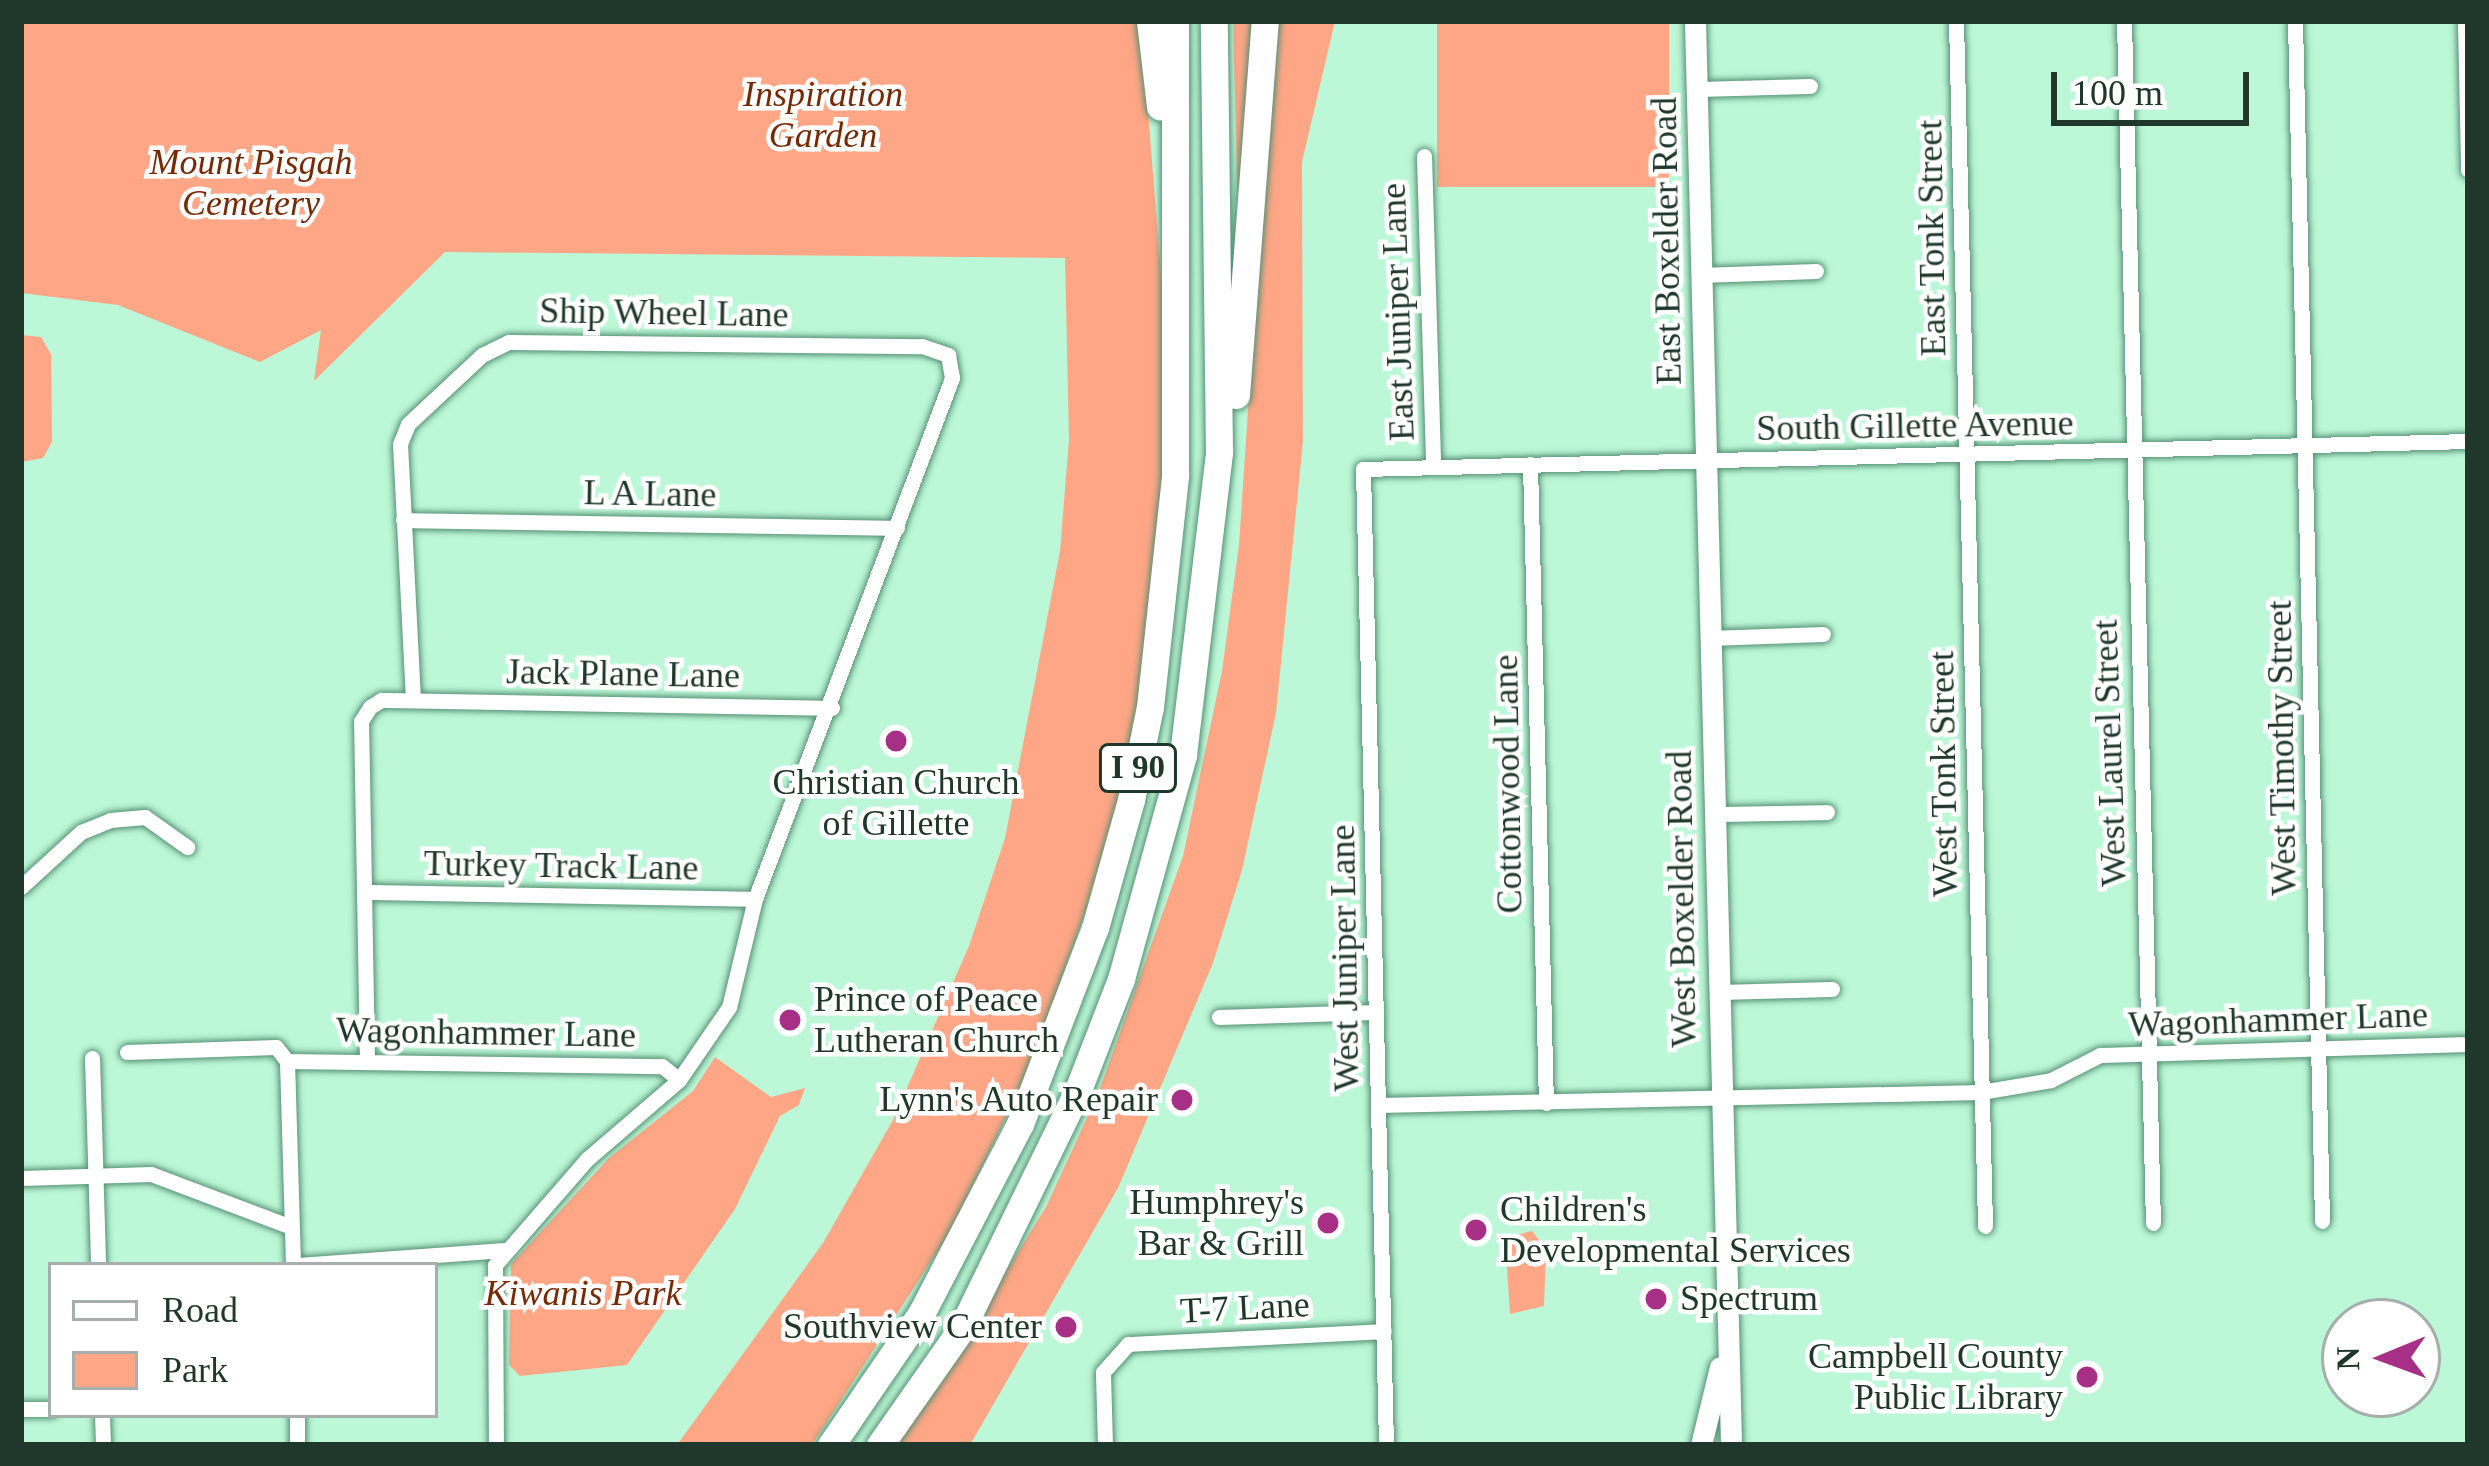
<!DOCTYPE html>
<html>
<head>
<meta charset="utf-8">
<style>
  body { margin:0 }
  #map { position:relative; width:2489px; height:1466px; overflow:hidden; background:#bcf8d8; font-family:"Times New Roman",serif }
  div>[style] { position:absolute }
  .green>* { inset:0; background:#fea686; transform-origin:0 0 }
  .roads { filter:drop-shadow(0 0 3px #579174) drop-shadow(0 0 3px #579174) }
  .street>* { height:15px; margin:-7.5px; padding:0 7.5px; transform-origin:7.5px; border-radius:7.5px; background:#fff }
  .secondary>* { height:21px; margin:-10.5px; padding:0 10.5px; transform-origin:10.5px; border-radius:10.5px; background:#fff }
  .highway>* { height:27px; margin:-13.5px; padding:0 13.5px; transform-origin:13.5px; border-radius:13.5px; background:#fff }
  .dots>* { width:33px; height:33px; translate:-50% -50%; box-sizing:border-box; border:6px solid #fff; border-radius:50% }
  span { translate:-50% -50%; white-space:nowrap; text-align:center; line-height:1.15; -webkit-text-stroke:9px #fff; paint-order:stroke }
  .shield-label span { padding:3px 9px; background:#fff; border:3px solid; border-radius:9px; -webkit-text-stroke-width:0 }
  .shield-label { font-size:33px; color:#20382c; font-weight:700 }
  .park-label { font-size:36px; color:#782a06; font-style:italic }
  .street-label { font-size:36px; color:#20382c }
  .poi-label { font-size:36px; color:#20382c }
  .left { translate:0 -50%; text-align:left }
  .right { translate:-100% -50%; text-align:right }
  .frame { position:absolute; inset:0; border:24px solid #20382c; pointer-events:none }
  .legend { position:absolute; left:48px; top:1262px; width:390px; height:156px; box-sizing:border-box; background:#fff; border:3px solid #a6afab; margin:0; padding:15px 21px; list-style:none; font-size:36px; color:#20382c }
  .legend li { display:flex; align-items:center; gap:24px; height:60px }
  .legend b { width:60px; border:3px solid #a6afab }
  .north { position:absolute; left:2321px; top:1298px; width:120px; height:120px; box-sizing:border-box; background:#fff; border:3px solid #a6afab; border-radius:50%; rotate:269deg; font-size:33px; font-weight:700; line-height:48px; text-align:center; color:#20382c }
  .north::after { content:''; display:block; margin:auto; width:42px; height:54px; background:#a72f86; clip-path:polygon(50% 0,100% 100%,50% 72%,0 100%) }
  .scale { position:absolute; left:2051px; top:72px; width:198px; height:54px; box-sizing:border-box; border:6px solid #20382c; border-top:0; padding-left:15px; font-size:36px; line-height:42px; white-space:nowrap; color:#20382c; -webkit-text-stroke:9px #fff; paint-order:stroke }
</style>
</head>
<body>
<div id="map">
  <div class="green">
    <div style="clip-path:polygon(21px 21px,1141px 21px,1162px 288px,1162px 537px,1136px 727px,1106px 853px,1030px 1068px,950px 1232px,812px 1445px,677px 1445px,823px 1243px,893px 1120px,969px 946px,1005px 838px,1060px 551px,1069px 440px,1065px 258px,445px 252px,314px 381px,321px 330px,260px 362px,118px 305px,21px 293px)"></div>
    <div style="clip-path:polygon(1233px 21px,1258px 21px,1242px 203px,1237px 179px)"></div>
    <div style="clip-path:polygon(1274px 21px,1335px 21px,1302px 162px,1303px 441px,1276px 713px,1242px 870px,1213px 963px,1118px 1188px,970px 1445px,898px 1445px,1046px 1207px,1098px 1094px,1183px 856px,1222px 671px,1239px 545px)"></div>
    <div style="left:1437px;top:21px;width:232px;height:166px"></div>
    <div style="clip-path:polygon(21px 335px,41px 337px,51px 354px,52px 442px,43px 458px,21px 462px)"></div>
    <div style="clip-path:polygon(715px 1057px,771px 1097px,805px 1088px,799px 1105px,780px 1116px,735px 1209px,627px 1365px,520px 1376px,509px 1365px,511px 1264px,609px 1158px,693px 1091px)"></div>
    <div style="clip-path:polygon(1532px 1231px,1546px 1249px,1544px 1306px,1510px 1314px,1505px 1238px)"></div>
  </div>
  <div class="roads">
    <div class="street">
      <div style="left:1956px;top:21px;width:1205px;rotate:88.62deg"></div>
      <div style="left:2124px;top:21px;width:1202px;rotate:88.62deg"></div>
      <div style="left:2295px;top:21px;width:1200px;rotate:88.71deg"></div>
      <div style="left:2465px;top:21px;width:149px;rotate:88.8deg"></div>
      <div style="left:1697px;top:89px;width:113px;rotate:-1.5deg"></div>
      <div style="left:1424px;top:156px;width:311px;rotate:88.3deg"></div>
      <div style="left:1700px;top:275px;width:116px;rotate:-2deg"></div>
      <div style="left:1530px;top:464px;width:639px;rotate:88.57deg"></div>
      <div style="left:403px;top:520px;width:494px;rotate:0.9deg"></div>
      <div style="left:1709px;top:638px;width:114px;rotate:-2deg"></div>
      <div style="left:413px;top:700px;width:256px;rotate:-92.9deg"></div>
      <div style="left:400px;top:444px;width:22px;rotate:-68deg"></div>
      <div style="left:408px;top:424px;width:101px;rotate:-43deg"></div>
      <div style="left:482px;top:355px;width:30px;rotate:-26deg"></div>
      <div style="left:509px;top:342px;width:413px;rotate:0.6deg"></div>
      <div style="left:922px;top:346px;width:28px;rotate:19deg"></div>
      <div style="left:948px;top:355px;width:23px;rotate:80deg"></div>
      <div style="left:952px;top:378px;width:557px;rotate:110.71deg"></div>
      <div style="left:755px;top:899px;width:111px;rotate:103.5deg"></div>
      <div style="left:729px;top:1007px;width:88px;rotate:124.4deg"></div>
      <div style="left:679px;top:1080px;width:121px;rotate:139.3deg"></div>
      <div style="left:587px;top:1159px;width:140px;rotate:131deg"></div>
      <div style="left:495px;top:1265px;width:180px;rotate:89.7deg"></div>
      <div style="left:1713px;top:814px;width:114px;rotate:-1deg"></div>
      <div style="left:21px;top:887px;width:81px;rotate:-42.5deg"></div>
      <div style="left:81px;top:832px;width:31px;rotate:-22deg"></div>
      <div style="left:110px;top:820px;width:35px;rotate:-5deg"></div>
      <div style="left:145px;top:817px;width:52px;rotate:35.5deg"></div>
      <div style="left:365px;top:892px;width:390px;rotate:1deg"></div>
      <div style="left:1718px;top:992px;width:114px;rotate:-1.5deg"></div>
      <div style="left:1219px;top:1017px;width:157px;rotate:-1.8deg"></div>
      <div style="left:127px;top:1052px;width:149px;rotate:-1.9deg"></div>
      <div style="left:276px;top:1047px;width:18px;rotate:52deg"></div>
      <div style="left:92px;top:1058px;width:207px;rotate:88.3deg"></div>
      <div style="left:287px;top:1061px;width:375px;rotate:0.8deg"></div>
      <div style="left:662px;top:1066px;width:22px;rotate:39deg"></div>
      <div style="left:287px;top:1061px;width:204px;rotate:88.3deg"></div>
      <div style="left:367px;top:1061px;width:340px;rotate:-91deg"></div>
      <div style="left:361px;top:721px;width:17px;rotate:-57deg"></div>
      <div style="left:370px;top:707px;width:13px;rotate:-32deg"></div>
      <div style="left:381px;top:700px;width:451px;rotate:1deg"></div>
      <div style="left:1378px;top:1105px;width:603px;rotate:-1.24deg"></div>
      <div style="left:1981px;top:1092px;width:71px;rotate:-9.7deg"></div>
      <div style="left:2051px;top:1080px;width:55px;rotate:-27deg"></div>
      <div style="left:2100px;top:1055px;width:368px;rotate:-1.7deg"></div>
      <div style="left:21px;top:1178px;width:130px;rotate:-1.8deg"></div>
      <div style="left:151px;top:1174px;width:150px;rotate:20.7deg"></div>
      <div style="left:299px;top:1265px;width:205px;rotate:-4.2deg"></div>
      <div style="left:21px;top:1409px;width:30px"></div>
      <div style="left:102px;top:1415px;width:30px;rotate:88deg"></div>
      <div style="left:297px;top:1415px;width:30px;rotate:90deg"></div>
      <div style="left:1105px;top:1445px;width:73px;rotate:-91.6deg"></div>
      <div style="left:1103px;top:1372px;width:38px;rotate:-48deg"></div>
      <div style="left:1128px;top:1344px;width:256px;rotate:-2.9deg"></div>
      <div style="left:1386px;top:1445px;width:976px;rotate:-91.35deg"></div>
      <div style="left:1363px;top:469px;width:1105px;rotate:-1.45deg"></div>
    </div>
    <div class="secondary">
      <div style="left:1695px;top:21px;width:1424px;rotate:88.55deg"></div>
      <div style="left:1701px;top:1445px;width:80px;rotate:-76.3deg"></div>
    </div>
    <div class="highway">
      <div style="left:1150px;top:21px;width:86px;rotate:83.3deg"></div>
      <div style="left:1236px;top:395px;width:375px;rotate:-85.6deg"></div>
      <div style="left:831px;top:1445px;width:161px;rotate:-55.6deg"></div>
      <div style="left:922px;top:1312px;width:212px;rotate:-62.5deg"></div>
      <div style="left:1020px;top:1124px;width:210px;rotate:-69.1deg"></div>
      <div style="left:1095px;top:928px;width:133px;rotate:-74.3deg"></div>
      <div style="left:1131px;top:800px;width:95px;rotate:-78.5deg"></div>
      <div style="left:1150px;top:707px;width:233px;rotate:-83.8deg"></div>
      <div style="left:1175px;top:475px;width:454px;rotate:-90deg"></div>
      <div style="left:880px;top:1445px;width:143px;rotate:-55deg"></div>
      <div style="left:962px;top:1328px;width:265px;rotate:-64deg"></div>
      <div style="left:1078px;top:1090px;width:119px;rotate:-68.8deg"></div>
      <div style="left:1121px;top:979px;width:232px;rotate:-74.5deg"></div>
      <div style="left:1183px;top:755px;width:306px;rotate:-83.2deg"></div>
      <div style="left:1219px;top:451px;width:430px;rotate:-90.7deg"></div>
    </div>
  </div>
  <div class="dots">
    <div style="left:896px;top:741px;background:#a72f86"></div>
    <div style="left:790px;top:1020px;background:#a72f86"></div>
    <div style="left:1182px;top:1100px;background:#a72f86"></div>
    <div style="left:1328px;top:1223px;background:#a72f86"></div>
    <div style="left:1476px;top:1230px;background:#a72f86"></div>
    <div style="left:1656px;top:1299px;background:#a72f86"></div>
    <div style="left:1066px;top:1327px;background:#a72f86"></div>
    <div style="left:2087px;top:1377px;background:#a72f86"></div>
  </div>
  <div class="shield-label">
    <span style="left:1138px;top:768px">I 90</span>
  </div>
  <div class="park-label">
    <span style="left:823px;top:115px">Inspiration<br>Garden</span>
    <span style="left:251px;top:183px">Mount Pisgah<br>Cemetery</span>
    <span style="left:583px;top:1294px">Kiwanis Park</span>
  </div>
  <div class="street-label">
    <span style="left:1932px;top:238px;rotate:-91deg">East Tonk Street</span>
    <span style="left:1667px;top:241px;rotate:-91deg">East Boxelder Road</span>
    <span style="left:1398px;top:312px;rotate:-92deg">East Juniper Lane</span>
    <span style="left:664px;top:313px;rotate:1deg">Ship Wheel Lane</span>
    <span style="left:1915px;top:426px;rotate:-1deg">South Gillette Avenue</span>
    <span style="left:650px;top:494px;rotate:1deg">L A Lane</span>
    <span style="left:623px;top:674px;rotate:1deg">Jack Plane Lane</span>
    <span style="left:2282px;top:748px;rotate:-91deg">West Timothy Street</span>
    <span style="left:2110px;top:753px;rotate:-92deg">West Laurel Street</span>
    <span style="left:1944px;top:774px;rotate:-91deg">West Tonk Street</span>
    <span style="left:1508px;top:784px;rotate:-91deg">Cottonwood Lane</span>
    <span style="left:561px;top:866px;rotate:1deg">Turkey Track Lane</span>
    <span style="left:1682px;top:899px;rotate:-91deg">West Boxelder Road</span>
    <span style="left:1345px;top:958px;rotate:-91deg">West Juniper Lane</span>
    <span style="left:2278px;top:1020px;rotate:-2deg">Wagonhammer Lane</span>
    <span style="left:486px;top:1033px;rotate:1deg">Wagonhammer Lane</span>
    <span style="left:1245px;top:1308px;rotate:-3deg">T-7 Lane</span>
  </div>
  <div class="poi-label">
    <span style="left:896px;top:803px">Christian Church<br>of Gillette</span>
    <span class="left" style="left:814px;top:1020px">Prince of Peace<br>Lutheran Church</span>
    <span class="right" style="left:1158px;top:1100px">Lynn's Auto Repair</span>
    <span class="right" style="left:1304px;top:1223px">Humphrey's<br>Bar &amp; Grill</span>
    <span class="left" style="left:1500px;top:1230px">Children's<br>Developmental Services</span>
    <span class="left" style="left:1680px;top:1299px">Spectrum</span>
    <span class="right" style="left:1042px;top:1327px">Southview Center</span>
    <span class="right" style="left:2063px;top:1377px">Campbell County<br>Public Library</span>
  </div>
  <div class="frame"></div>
  <ul class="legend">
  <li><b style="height:15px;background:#fff"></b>Road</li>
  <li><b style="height:33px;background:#fea686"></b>Park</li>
  </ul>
  <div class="north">N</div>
  <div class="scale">100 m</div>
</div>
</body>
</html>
